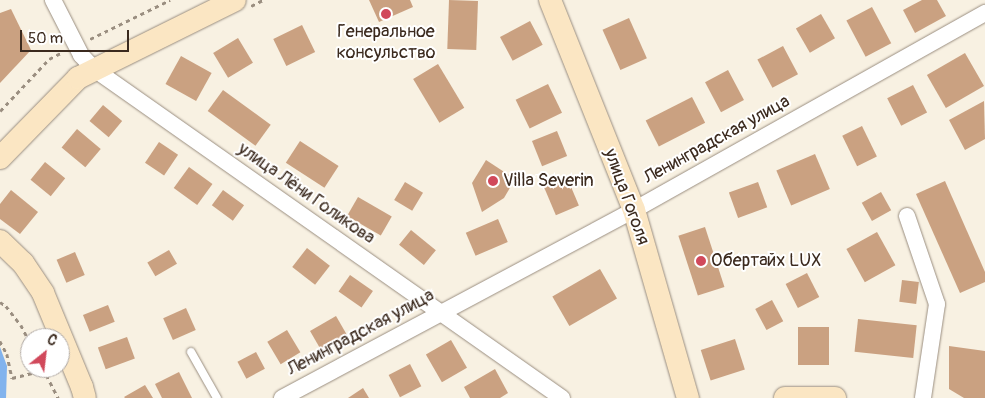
<!DOCTYPE html>
<html>
<head>
<meta charset="utf-8">
<style>
  body { margin:0 }
  #map { position:relative; width:985px; height:398px; overflow:hidden; background:#f8f1e2; font-family:Pangolin,sans-serif }
  div>[style] { position:absolute }
  .water>* { inset:0; background:#82b3ed }
  .building>* { inset:0; background:#caa181; transform-origin:0 0 }
  .path>* { height:2.5px; margin-top:-1.25px; transform-origin:0; background:repeating-linear-gradient(90deg,#9a8e80 0 4px,transparent 0 8px) }
  .roads { filter:drop-shadow(0 0 1px #9a8e80) drop-shadow(0 0 1px #9a8e80) }
  .lane>* { height:8px; margin:-4px; padding:0 4px; transform-origin:4px; border-radius:4px; background:#fff }
  .street>* { height:16px; margin:-8px; padding:0 8px; transform-origin:8px; border-radius:8px; background:#fff }
  .secondary>* { height:22px; margin:-11px; padding:0 11px; transform-origin:11px; border-radius:11px; background:#fbe6c3 }
  .dots>* { width:14px; height:14px; translate:-50% -50%; box-sizing:border-box; border:2px solid #fff; border-radius:50% }
  span { translate:-50% -50%; white-space:nowrap; text-align:center; line-height:1.15; -webkit-text-stroke:4px #fff; paint-order:stroke }
  .poi-label { font-size:18px; color:#3b2a1e }
  .left { translate:0 -50%; text-align:left }
  .street-label { font-size:18px; color:#3b2a1e }
  .north { position:absolute; left:20px; top:328px; width:50px; height:50px; box-sizing:border-box; background:#fff; border:1px solid #b1aaa5; border-radius:50%; rotate:29deg; font-size:14px; font-weight:700; line-height:20px; text-align:center; color:#3b2a1e }
  .north::after { content:''; display:block; margin:auto; width:18px; height:22px; background:#d1495b; clip-path:polygon(50% 0,100% 100%,50% 72%,0 100%) }
  .scale { position:absolute; left:20px; top:30px; width:109px; height:22px; box-sizing:border-box; border:2px solid #3b2a1e; border-top:0; padding-left:6px; font-size:15px; line-height:18px; white-space:nowrap; color:#3b2a1e; -webkit-text-stroke:4px #fff; paint-order:stroke }
</style>
</head>
<body>
<div id="map">
  <div class="water">
    <div style="clip-path:polygon(0 347px,7px 366px,6px 398px,0 398px)"></div>
  </div>
  <div class="building">
    <div style="clip-path:polygon(369px 0,410px 0,413px 7px,379px 22px)"></div>
    <div style="left:449px;top:0;width:29px;height:49px;rotate:2deg"></div>
    <div style="clip-path:polygon(922px 0,937px 0,946px 16px,915px 33px,903px 10px)"></div>
    <div style="left:872px;top:7px;width:41px;height:29px;rotate:62deg"></div>
    <div style="clip-path:polygon(11px 9px,31px 50px,0 83px,0 13px)"></div>
    <div style="left:821px;top:14px;width:28px;height:29px;rotate:60deg"></div>
    <div style="left:629px;top:18px;width:44px;height:29px;rotate:66deg"></div>
    <div style="left:530px;top:21px;width:27px;height:34px;rotate:62deg"></div>
    <div style="left:302px;top:25px;width:30px;height:32px;rotate:64deg"></div>
    <div style="left:238px;top:38px;width:29px;height:29px;rotate:59deg"></div>
    <div style="left:783px;top:46px;width:32px;height:29px;rotate:62deg"></div>
    <div style="left:965px;top:53px;width:38px;height:44px;rotate:60deg"></div>
    <div style="left:181px;top:56px;width:35px;height:32px;rotate:29deg"></div>
    <div style="left:438px;top:64px;width:51px;height:29px;rotate:59deg"></div>
    <div style="left:728px;top:70px;width:34px;height:26px;rotate:62deg"></div>
    <div style="left:548px;top:84px;width:32px;height:36px;rotate:64deg"></div>
    <div style="left:913px;top:85px;width:31px;height:29px;rotate:63deg"></div>
    <div style="left:223px;top:90px;width:59px;height:26px;rotate:36deg"></div>
    <div style="left:692px;top:97px;width:29px;height:52px;rotate:63deg"></div>
    <div style="clip-path:polygon(984px 101px,985px 139px,965px 150px,949px 120px)"></div>
    <div style="left:103px;top:105px;width:25px;height:21px;rotate:40deg"></div>
    <div style="left:862px;top:126px;width:34px;height:22px;rotate:64deg"></div>
    <div style="left:77px;top:129px;width:31px;height:24px;rotate:40deg"></div>
    <div style="left:557px;top:131px;width:27px;height:27px;rotate:68deg"></div>
    <div style="left:300px;top:141px;width:46px;height:26px;rotate:33deg"></div>
    <div style="left:159px;top:142px;width:23px;height:25px;rotate:34deg"></div>
    <div style="left:815px;top:154px;width:38px;height:42px;rotate:67deg"></div>
    <div style="clip-path:polygon(486px 160px,515px 179px,504px 198px,482px 212px,472px 183px)"></div>
    <div style="left:45px;top:162px;width:26px;height:23px;rotate:39deg"></div>
    <div style="left:189px;top:167px;width:29px;height:26px;rotate:36deg"></div>
    <div style="left:566px;top:175px;width:33px;height:25px;rotate:67deg"></div>
    <div style="clip-path:polygon(945px 181px,985px 272px,985px 282px,960px 293px,916px 194px)"></div>
    <div style="left:405px;top:182px;width:21px;height:21px;rotate:31deg"></div>
    <div style="left:758px;top:182px;width:27px;height:31px;rotate:70deg"></div>
    <div style="clip-path:polygon(11px 190px,38px 212px,20px 234px,0 219px,0 204px)"></div>
    <div style="left:223px;top:190px;width:26px;height:19px;rotate:36deg"></div>
    <div style="left:881px;top:192px;width:21px;height:22px;rotate:61deg"></div>
    <div style="left:358px;top:197px;width:39px;height:22px;rotate:30deg"></div>
    <div style="left:498px;top:219px;width:25px;height:35px;rotate:67deg"></div>
    <div style="left:705px;top:227px;width:63px;height:28px;rotate:72deg"></div>
    <div style="left:411px;top:230px;width:32px;height:19px;rotate:39deg"></div>
    <div style="left:877px;top:232px;width:38px;height:35px;rotate:61deg"></div>
    <div style="left:307px;top:248px;width:29px;height:24px;rotate:38deg"></div>
    <div style="left:169px;top:250px;width:16px;height:25px;rotate:60deg"></div>
    <div style="left:75px;top:252px;width:25px;height:20px;rotate:67deg"></div>
    <div style="left:600px;top:269px;width:34px;height:55px;rotate:60deg"></div>
    <div style="left:807px;top:273px;width:27px;height:24px;rotate:63deg"></div>
    <div style="left:350px;top:275px;width:28px;height:20px;rotate:35deg"></div>
    <div style="left:902px;top:280px;width:17px;height:22px;rotate:7deg"></div>
    <div style="left:772px;top:300px;width:24px;height:19px;rotate:62deg"></div>
    <div style="left:108px;top:305px;width:18px;height:27px;rotate:68deg"></div>
    <div style="left:186px;top:308px;width:24px;height:25px;rotate:66deg"></div>
    <div style="left:336px;top:316px;width:22px;height:30px;rotate:60deg"></div>
    <div style="left:858px;top:319px;width:59px;height:33px;rotate:6deg"></div>
    <div style="left:798px;top:327px;width:31px;height:38px"></div>
    <div style="left:287px;top:330px;width:26px;height:23px;rotate:59deg"></div>
    <div style="left:127px;top:337px;width:23px;height:31px;rotate:70deg"></div>
    <div style="left:735px;top:339px;width:32px;height:36px;rotate:72deg"></div>
    <div style="left:451px;top:340px;width:32px;height:29px;rotate:60deg"></div>
    <div style="clip-path:polygon(949px 346px,985px 351px,985px 398px,964px 398px,949px 389px)"></div>
    <div style="left:256px;top:352px;width:19px;height:21px;rotate:62deg"></div>
    <div style="left:410px;top:364px;width:25px;height:24px;rotate:63deg"></div>
    <div style="clip-path:polygon(495px 369px,508px 393px,500px 398px,470px 398px,464px 387px)"></div>
    <div style="clip-path:polygon(179px 372px,192px 398px,162px 398px,155px 384px)"></div>
    <div style="clip-path:polygon(145px 385px,153px 398px,125px 398px,124px 397px)"></div>
    <div style="clip-path:polygon(363px 388px,369px 398px,348px 398px)"></div>
  </div>
  <div class="path">
    <div style="left:251px;top:6px;width:13px;rotate:-27deg"></div>
    <div style="left:90px;top:39px;width:89px;rotate:-26deg"></div>
    <div style="left:0;top:111px;width:71px;rotate:-46.7deg"></div>
    <div style="left:49px;top:59px;width:16px;rotate:-27deg"></div>
    <div style="left:0;top:302px;width:7px;rotate:34deg"></div>
    <div style="left:6px;top:306px;width:24px;rotate:52deg"></div>
    <div style="left:21px;top:325px;width:20px;rotate:63deg"></div>
    <div style="left:0;top:341px;width:15px;rotate:62deg"></div>
    <div style="left:7px;top:354px;width:25px;rotate:78deg"></div>
    <div style="left:12px;top:378px;width:33px;rotate:-14deg"></div>
    <div style="left:43px;top:368px;width:34px;rotate:63deg"></div>
  </div>
  <div class="roads">
    <div class="lane">
      <div style="left:191px;top:352px;width:53px;rotate:60.5deg"></div>
    </div>
    <div class="street">
      <div style="left:53px;top:0;width:62px;rotate:63deg"></div>
      <div style="left:81px;top:55px;width:19px;rotate:47deg"></div>
      <div style="left:94px;top:69px;width:572px;rotate:35.11deg"></div>
      <div style="left:907px;top:216px;width:93px;rotate:71.2deg"></div>
      <div style="left:937px;top:304px;width:95px;rotate:98.5deg"></div>
      <div style="left:282px;top:398px;width:399px;rotate:-28.1deg"></div>
      <div style="left:634px;top:210px;width:403px;rotate:-29.3deg"></div>
    </div>
    <div class="secondary">
      <div style="left:550px;top:0;width:226px;rotate:68.2deg"></div>
      <div style="left:634px;top:210px;width:196px;rotate:74deg"></div>
      <div style="left:0;top:158px;width:112px;rotate:-45.7deg"></div>
      <div style="left:78px;top:78px;width:175px;rotate:-26.4deg"></div>
      <div style="left:0;top:241px;width:32px;rotate:44deg"></div>
      <div style="left:23px;top:263px;width:36px;rotate:56deg"></div>
      <div style="left:43px;top:293px;width:102px;rotate:67.5deg"></div>
      <div style="left:82px;top:387px;width:11px;rotate:75deg"></div>
      <div style="left:785px;top:398px;width:50px"></div>
    </div>
  </div>
  <div class="dots">
    <div style="left:386px;top:14px;background:#d1495b"></div>
    <div style="left:493px;top:181px;background:#d1495b"></div>
    <div style="left:701px;top:261px;background:#d1495b"></div>
  </div>
  <div class="poi-label">
    <span style="left:386px;top:43px">Генеральное<br>консульство</span>
    <span class="left" style="left:503px;top:181px">Villa Severin</span>
    <span class="left" style="left:711px;top:261px">Обертайх LUX</span>
  </div>
  <div class="street-label">
    <span style="left:717px;top:140px;rotate:-29deg">Ленинградская улица</span>
    <span style="left:306px;top:194px;rotate:35deg">улица Лёни Голикова</span>
    <span style="left:626px;top:197px;rotate:70deg">улица Гоголя</span>
    <span style="left:361px;top:333px;rotate:-28deg">Ленинградская улица</span>
  </div>
  <div class="north">С</div>
  <div class="scale">50 m</div>
</div>
</body>
</html>
